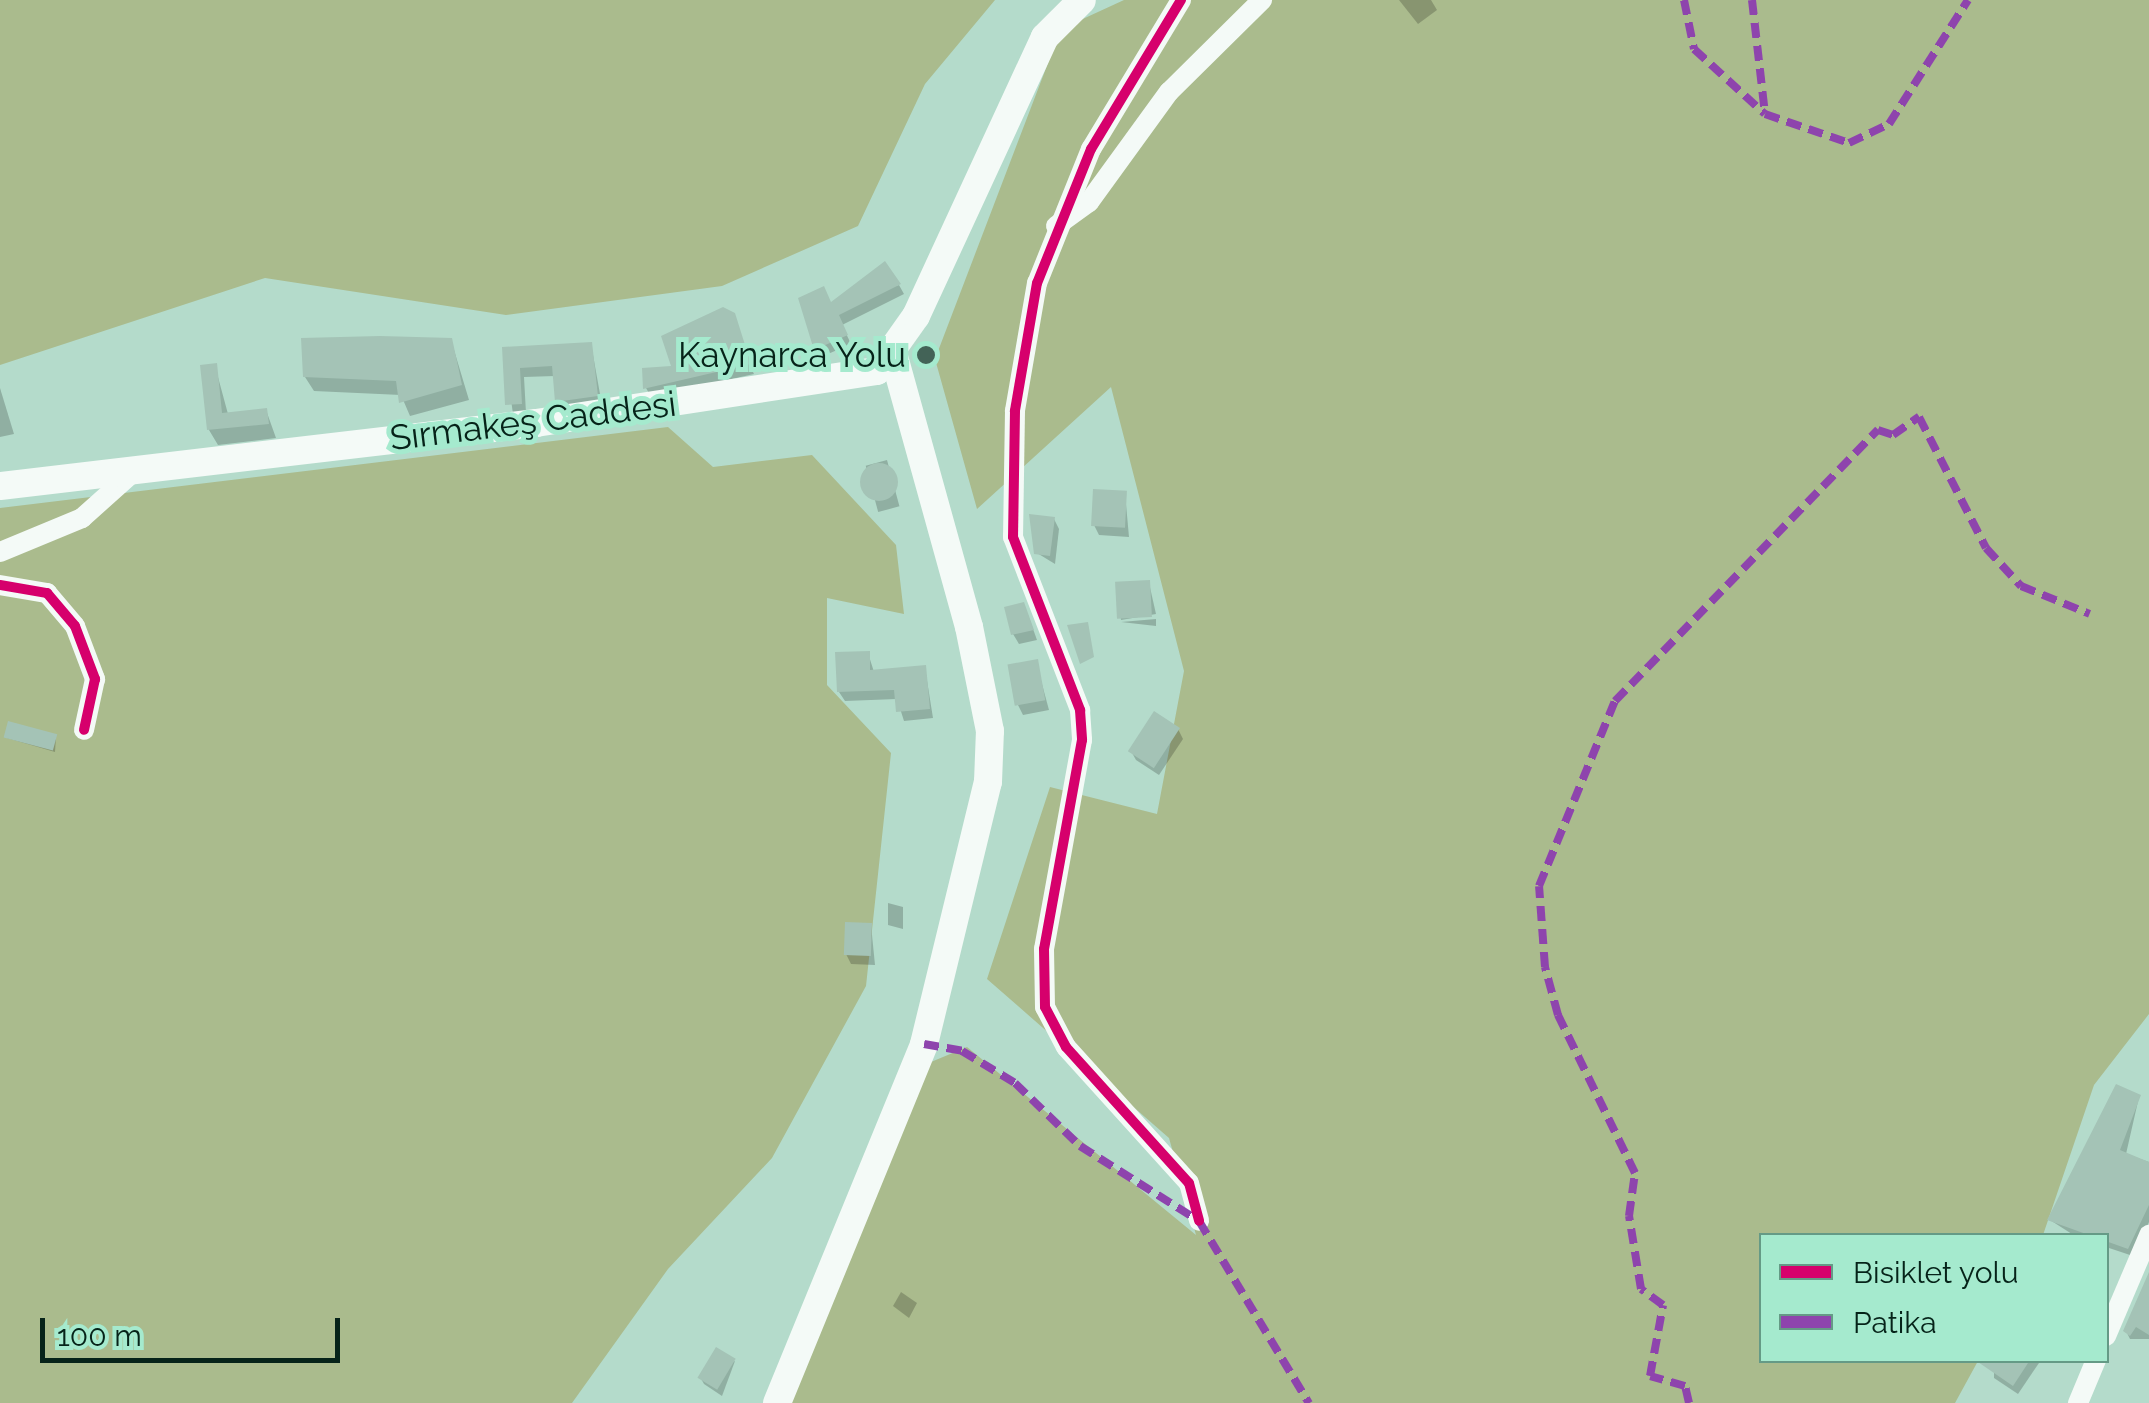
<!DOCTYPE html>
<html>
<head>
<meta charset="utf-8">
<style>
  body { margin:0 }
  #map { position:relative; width:2149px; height:1403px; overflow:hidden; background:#b4dbcb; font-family:Raleway,sans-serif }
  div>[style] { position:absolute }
  .forest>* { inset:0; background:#aabb8d }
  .shadow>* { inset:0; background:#0003; transform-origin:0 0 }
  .building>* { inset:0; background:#a4c3b6; transform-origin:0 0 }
  .round { border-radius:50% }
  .street>* { height:20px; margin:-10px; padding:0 10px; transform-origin:10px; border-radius:10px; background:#f4faf7 }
  .secondary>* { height:28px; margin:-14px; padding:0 14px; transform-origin:14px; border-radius:14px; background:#f4faf7 }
  .quiet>* { height:8px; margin-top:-4px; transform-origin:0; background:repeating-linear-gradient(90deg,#8e44ad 0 15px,transparent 0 23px) }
  .cycleway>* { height:10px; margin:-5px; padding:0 5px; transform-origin:5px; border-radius:5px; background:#d6006c }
  .dots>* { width:28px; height:28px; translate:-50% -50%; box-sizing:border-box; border:5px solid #a5eace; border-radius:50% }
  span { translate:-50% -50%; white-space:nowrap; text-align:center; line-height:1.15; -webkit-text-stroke:10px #a5eace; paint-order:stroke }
  .poi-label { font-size:35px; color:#062319 }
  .right { translate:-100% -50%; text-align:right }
  .street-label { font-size:35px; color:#062319 }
  .legend { position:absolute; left:1759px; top:1233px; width:350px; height:130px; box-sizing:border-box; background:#a5eace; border:2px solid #659a86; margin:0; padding:12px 18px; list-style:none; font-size:30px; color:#062319 }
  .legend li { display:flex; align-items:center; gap:20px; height:50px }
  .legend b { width:50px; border:2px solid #659a86 }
  .scale { position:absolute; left:40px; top:1318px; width:300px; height:45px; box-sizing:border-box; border:5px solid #062319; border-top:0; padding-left:12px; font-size:30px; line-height:35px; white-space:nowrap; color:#062319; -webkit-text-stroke:8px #a5eace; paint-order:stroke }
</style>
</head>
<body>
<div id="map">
  <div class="forest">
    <div style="clip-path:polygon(0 0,995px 0,925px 84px,858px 226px,722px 286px,506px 315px,265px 278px,0 365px)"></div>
    <div style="clip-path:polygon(1124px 0,2149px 0,2149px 1014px,2094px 1085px,2043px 1235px,1762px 1236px,1762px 1360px,1978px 1361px,1955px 1403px,788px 1403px,931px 1062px,967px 1047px,1196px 1235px,1169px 1138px,987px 979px,1050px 787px,1157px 814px,1184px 671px,1111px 387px,977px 509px,935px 359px,1061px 29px)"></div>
    <div style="clip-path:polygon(668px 427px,713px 467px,812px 455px,896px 545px,904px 614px,827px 598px,827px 685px,891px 753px,866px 986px,772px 1158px,668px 1269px,572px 1403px,0 1403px,0 508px)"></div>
  </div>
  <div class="shadow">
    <div style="clip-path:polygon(1431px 0,1437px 10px,1418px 24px,1399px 0)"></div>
    <div style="clip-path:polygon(899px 285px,904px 294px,842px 325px,851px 344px,821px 357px,831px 305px)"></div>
    <div style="clip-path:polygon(727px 319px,754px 374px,651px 397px,646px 388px)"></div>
    <div style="clip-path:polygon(451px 340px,469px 400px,410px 416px,401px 395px,314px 391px,305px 377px)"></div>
    <div style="clip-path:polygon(591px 344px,602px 405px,562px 411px,555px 376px,524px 377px,526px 413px,513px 414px,504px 350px)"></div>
    <div style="clip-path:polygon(215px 366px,228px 414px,266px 410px,276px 438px,218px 445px,209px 430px)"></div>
    <div style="clip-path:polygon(0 388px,14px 434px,0 437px)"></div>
    <div style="left:887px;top:460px;width:48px;height:22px;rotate:75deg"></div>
    <div style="clip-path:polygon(1125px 493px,1129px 537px,1099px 535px,1094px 525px)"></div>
    <div style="clip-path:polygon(1054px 519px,1059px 529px,1055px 564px,1037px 553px)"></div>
    <div style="clip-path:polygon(1149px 583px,1156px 614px,1121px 620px,1117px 585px)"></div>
    <div style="clip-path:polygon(1028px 615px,1037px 640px,1019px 644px,1013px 634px)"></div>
    <div style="clip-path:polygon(1156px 619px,1156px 626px,1121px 622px)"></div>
    <div style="clip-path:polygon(868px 653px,874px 672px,925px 668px,933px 718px,904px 721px,897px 699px,845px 701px,839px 692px)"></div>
    <div style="clip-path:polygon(1036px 662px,1049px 710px,1023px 715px,1018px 705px)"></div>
    <div style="clip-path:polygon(1178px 729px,1183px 739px,1159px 775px,1136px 760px,1131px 751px)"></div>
    <div style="clip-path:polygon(56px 737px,55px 752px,7px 738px)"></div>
    <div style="clip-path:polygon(888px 903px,903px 907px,903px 929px,888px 925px)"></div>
    <div style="clip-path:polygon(871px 925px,875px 965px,851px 964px,846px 954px)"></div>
    <div style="clip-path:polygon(2139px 1097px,2126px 1154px,2149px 1162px,2149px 1222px,2133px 1256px,2106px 1247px,2106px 1236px,2075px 1236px,2050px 1220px)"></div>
    <div style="clip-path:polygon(2149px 1281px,2149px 1339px,2130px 1339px,2126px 1331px)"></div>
    <div style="clip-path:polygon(901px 1292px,917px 1303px,909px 1318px,893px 1306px)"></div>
    <div style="clip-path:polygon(1994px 1360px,2041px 1360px,2018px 1394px,1994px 1378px)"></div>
    <div style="clip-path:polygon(735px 1361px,722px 1396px,704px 1384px,700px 1377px)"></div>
  </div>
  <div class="building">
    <div style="clip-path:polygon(885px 261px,901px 284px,839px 315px,848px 335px,814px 350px,798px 298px,824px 286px,831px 302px)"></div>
    <div style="clip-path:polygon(723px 307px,735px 313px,751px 364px,643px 389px,642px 368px,671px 366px,661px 336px)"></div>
    <div style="clip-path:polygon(380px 336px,452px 338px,462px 385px,399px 403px,396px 381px,303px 377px,301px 338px)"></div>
    <div style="clip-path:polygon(592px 342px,598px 396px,555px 402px,552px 366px,520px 368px,522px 404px,505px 405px,502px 347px)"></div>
    <div style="clip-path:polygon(217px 363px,222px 413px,267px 408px,269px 424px,207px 430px,200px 365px)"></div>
    <div class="round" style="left:860px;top:463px;width:38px;height:38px"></div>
    <div style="left:1093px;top:489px;width:34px;height:37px;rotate:3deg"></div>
    <div style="clip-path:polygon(1029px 514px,1055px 517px,1050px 556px,1034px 554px)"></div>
    <div style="left:1150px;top:580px;width:37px;height:35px;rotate:87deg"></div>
    <div style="clip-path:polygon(1024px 602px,1034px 630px,1011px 635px,1004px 607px)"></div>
    <div style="clip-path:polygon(1088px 622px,1094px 657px,1080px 664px,1067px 625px)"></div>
    <div style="clip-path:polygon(870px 651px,870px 670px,926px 665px,930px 709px,896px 712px,894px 690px,837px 692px,835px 652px)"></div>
    <div style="left:1038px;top:659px;width:42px;height:31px;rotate:80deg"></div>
    <div style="left:1154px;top:711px;width:31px;height:48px;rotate:33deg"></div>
    <div style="left:8px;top:721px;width:51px;height:17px;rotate:15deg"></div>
    <div style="left:845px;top:922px;width:27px;height:33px;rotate:2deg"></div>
    <div style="clip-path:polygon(2116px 1084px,2141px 1095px,2120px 1150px,2149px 1162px,2149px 1205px,2128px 1249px,2047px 1220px)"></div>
    <div style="clip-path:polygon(2149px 1272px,2149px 1335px,2136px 1327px,2130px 1336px,2123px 1331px)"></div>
    <div style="left:716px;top:1347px;width:23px;height:36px;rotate:31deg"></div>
    <div style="clip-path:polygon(1975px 1360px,2030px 1360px,2013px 1386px)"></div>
  </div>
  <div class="street">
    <div style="left:1181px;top:0;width:174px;rotate:121.1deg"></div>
    <div style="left:1091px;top:149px;width:144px;rotate:111.9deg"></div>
    <div style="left:1037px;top:283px;width:130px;rotate:99.8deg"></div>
    <div style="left:1015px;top:411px;width:126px;rotate:90.9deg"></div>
    <div style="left:1013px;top:537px;width:186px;rotate:68.8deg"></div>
    <div style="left:1080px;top:710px;width:30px;rotate:86deg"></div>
    <div style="left:1082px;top:740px;width:212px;rotate:100.3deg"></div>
    <div style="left:1044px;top:949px;width:58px;rotate:89deg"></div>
    <div style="left:1045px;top:1007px;width:45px;rotate:62.3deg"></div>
    <div style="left:1066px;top:1047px;width:183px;rotate:47.9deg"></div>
    <div style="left:1189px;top:1183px;width:39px;rotate:75deg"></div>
    <div style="left:1056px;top:226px;width:41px;rotate:-36deg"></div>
    <div style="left:1089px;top:202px;width:136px;rotate:-54deg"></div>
    <div style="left:1169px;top:92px;width:131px;rotate:-44.7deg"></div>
    <div style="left:0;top:552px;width:89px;rotate:-22.5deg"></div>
    <div style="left:82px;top:518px;width:76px;rotate:-41.8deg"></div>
    <div style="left:0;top:585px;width:48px;rotate:9.7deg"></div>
    <div style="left:47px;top:593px;width:43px;rotate:49.7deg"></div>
    <div style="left:75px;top:626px;width:57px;rotate:69.3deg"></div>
    <div style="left:95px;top:679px;width:52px;rotate:102.2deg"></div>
    <div style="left:2106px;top:1336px;width:110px;rotate:-66.9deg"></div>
    <div style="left:2078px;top:1403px;width:47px;rotate:-67.3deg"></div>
  </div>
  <div class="secondary">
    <div style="left:0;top:486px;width:540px;rotate:-6.7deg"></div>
    <div style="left:536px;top:423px;width:345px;rotate:-8.7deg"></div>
    <div style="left:877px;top:371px;width:67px;rotate:-54.7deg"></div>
    <div style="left:916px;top:316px;width:307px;rotate:-65.2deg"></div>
    <div style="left:1045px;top:37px;width:52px;rotate:-45deg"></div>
    <div style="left:777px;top:1403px;width:388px;rotate:-67.7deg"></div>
    <div style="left:924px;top:1044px;width:270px;rotate:-76.3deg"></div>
    <div style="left:988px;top:782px;width:51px;rotate:-87.8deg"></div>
    <div style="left:990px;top:731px;width:106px;rotate:-101.4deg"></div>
    <div style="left:969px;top:627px;width:280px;rotate:-105.5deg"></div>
  </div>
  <div class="quiet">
    <div style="left:1684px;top:0;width:50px;rotate:78.5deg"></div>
    <div style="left:1694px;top:49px;width:96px;rotate:42.5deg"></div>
    <div style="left:1752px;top:0;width:115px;rotate:83.5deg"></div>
    <div style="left:1765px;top:114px;width:89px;rotate:19deg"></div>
    <div style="left:1849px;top:143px;width:44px;rotate:-25.4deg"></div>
    <div style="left:1889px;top:124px;width:147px;rotate:-57.5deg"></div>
    <div style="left:924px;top:1044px;width:39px;rotate:10deg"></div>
    <div style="left:962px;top:1051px;width:62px;rotate:31.1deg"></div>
    <div style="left:1015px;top:1083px;width:91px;rotate:44.1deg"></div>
    <div style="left:1080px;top:1146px;width:141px;rotate:32.2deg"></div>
    <div style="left:1199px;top:1221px;width:213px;rotate:58.9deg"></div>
    <div style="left:1689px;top:1403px;width:17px;rotate:-103deg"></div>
    <div style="left:1685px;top:1386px;width:36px;rotate:-164deg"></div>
    <div style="left:1650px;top:1376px;width:72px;rotate:-79.6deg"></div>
    <div style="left:1663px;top:1305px;width:27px;rotate:-144deg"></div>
    <div style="left:1641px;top:1289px;width:74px;rotate:-99.3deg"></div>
    <div style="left:1629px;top:1216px;width:43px;rotate:-82.1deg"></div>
    <div style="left:1635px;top:1173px;width:176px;rotate:-116deg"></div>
    <div style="left:1558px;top:1015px;width:50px;rotate:-105.2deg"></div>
    <div style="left:1545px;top:967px;width:81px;rotate:-94.2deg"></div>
    <div style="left:1539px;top:886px;width:200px;rotate:-67.7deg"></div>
    <div style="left:1615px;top:701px;width:378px;rotate:-45.9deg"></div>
    <div style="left:1878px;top:430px;width:16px;rotate:18deg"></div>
    <div style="left:1893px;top:435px;width:32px;rotate:-35deg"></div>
    <div style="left:1919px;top:417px;width:147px;rotate:62.9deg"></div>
    <div style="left:1986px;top:548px;width:52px;rotate:47.4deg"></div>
    <div style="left:2021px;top:586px;width:74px;rotate:22.1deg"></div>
  </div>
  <div class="cycleway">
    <div style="left:1181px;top:0;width:174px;rotate:121.1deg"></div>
    <div style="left:1091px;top:149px;width:144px;rotate:111.9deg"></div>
    <div style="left:1037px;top:283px;width:130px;rotate:99.8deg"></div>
    <div style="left:1015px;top:411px;width:126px;rotate:90.9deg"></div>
    <div style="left:1013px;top:537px;width:186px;rotate:68.8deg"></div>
    <div style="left:1080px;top:710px;width:30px;rotate:86deg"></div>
    <div style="left:1082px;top:740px;width:212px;rotate:100.3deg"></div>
    <div style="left:1044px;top:949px;width:58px;rotate:89deg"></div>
    <div style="left:1045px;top:1007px;width:45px;rotate:62.3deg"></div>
    <div style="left:1066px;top:1047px;width:183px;rotate:47.9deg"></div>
    <div style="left:1189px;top:1183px;width:39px;rotate:75deg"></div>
    <div style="left:0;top:585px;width:48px;rotate:9.7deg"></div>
    <div style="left:47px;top:593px;width:43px;rotate:49.7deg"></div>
    <div style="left:75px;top:626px;width:57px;rotate:69.3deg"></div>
    <div style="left:95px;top:679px;width:52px;rotate:102.2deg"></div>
  </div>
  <div class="dots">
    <div style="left:926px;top:355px;background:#436357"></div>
  </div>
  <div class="poi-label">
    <span class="right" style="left:906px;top:355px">Kaynarca Yolu</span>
  </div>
  <div class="street-label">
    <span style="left:533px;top:421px;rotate:-7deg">Sırmakeş Caddesi</span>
  </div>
  <ul class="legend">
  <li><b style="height:12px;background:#d6006c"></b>Bisiklet yolu</li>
  <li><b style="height:12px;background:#8e44ad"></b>Patika</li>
  </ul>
  <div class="scale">100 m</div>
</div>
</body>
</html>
